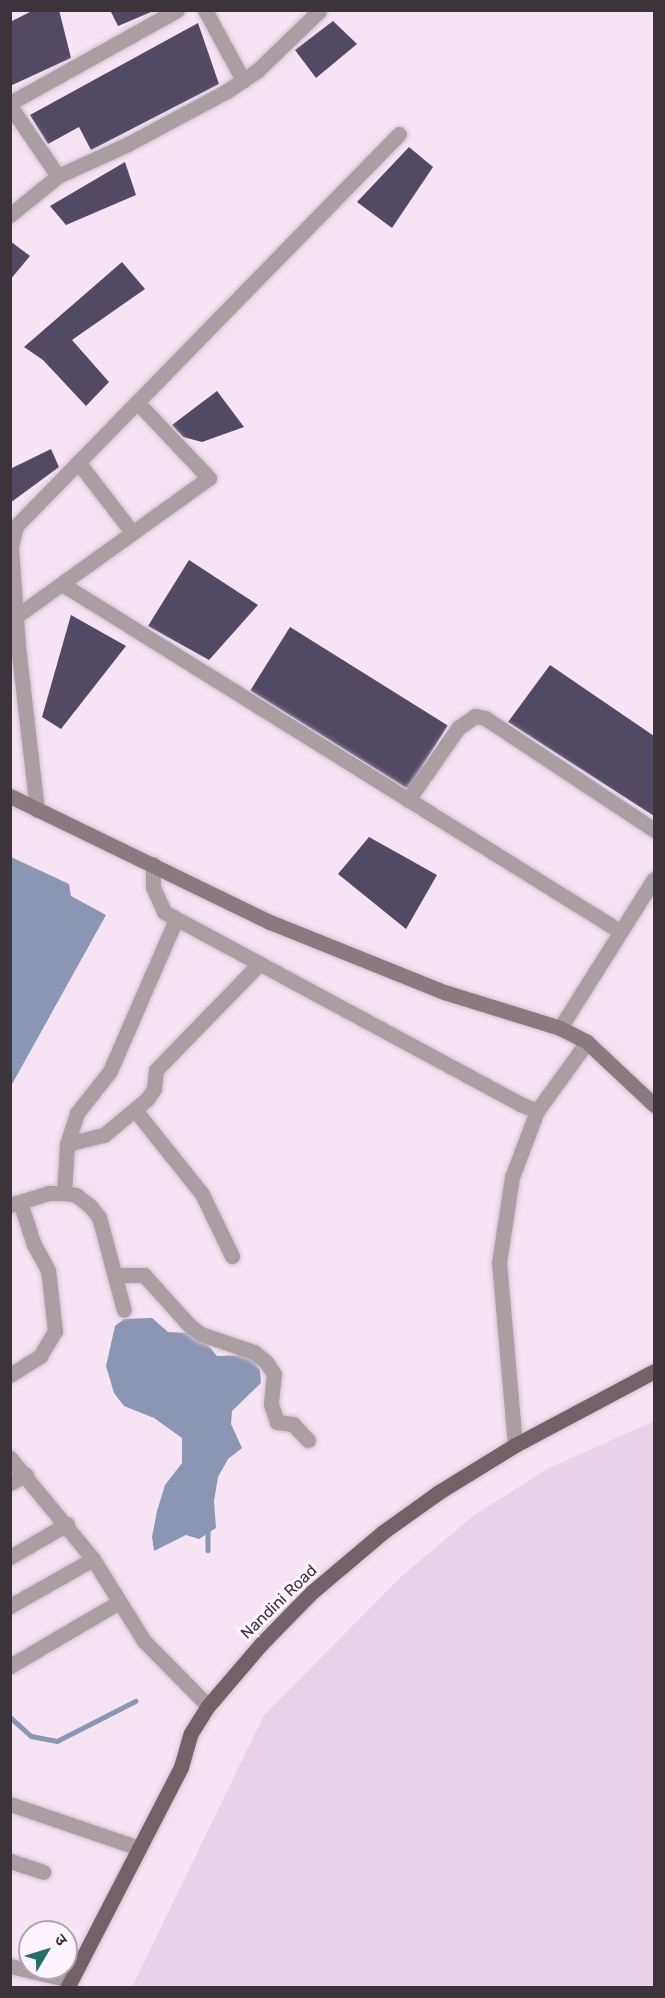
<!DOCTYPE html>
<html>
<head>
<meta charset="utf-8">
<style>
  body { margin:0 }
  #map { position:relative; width:665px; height:1998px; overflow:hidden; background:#f6e4f4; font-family:Rubik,"Noto Sans Devanagari",sans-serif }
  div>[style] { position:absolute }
  .built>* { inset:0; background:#ead3e8 }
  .water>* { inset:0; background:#8b95b4 }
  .stream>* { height:4.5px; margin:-2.25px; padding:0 2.25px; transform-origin:2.25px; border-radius:2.25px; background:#8b95b4 }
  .building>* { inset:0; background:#524965; transform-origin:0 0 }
  .roads { filter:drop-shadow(0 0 2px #d1c1cf) drop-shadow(0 0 2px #d1c1cf) }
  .minor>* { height:15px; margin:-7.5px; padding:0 7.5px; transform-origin:7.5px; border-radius:7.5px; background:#a99fa2 }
  .secondary>* { height:15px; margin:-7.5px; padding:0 7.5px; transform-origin:7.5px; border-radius:7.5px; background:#897a7f }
  .primary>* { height:15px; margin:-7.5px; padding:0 7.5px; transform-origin:7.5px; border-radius:7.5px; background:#726166 }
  span { translate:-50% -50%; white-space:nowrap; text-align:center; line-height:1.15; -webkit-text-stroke:6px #fff4fe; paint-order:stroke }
  .street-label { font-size:16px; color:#3b343a }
  .frame { position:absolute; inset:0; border:12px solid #3b343a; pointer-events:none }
  .north { position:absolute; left:18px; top:1920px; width:60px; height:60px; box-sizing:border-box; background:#fff4fe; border:2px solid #b1a7b0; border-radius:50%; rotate:52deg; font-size:16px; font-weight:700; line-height:24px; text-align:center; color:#3b343a }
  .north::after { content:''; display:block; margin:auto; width:21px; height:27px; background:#266f69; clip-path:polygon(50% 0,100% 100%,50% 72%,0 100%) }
</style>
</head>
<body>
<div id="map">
  <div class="built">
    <div style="clip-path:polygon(654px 1421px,654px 1987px,132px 1987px,264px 1715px,403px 1575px,473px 1516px,547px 1469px)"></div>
  </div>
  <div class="water">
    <div style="clip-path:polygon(11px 857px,69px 884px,71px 896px,106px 915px,11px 1086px)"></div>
    <div style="clip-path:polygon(152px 1318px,168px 1332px,188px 1333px,203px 1339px,217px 1356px,250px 1355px,260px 1370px,261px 1383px,232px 1411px,231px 1424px,242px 1448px,228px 1459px,218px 1477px,214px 1501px,216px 1528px,199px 1539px,186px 1535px,154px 1551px,152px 1537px,157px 1511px,165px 1485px,182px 1463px,182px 1438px,154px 1418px,124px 1406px,114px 1393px,106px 1366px,115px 1326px,124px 1319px)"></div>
  </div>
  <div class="stream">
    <div style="left:208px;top:1532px;width:18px;rotate:90deg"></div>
    <div style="left:10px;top:1717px;width:28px;rotate:42deg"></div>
    <div style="left:31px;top:1736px;width:26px;rotate:11deg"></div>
    <div style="left:57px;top:1741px;width:88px;rotate:-27.1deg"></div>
  </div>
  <div class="building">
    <div style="clip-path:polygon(34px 10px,59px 10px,71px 58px,10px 86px,10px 22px)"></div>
    <div style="clip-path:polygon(110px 10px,156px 10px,118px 26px)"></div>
    <div style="clip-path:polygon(333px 21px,357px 44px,316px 78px,295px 50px)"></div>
    <div style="clip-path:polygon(198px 23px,219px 84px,91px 150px,79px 127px,48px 144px,30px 115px)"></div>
    <div style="clip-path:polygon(409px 147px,433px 167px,392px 228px,357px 202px)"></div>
    <div style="clip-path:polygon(125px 162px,136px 195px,66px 225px,50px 206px)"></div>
    <div style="clip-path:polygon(10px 241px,30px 256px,10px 280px)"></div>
    <div style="clip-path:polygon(122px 262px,145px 289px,72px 340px,109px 382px,86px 406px,43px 360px,24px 347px)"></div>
    <div style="clip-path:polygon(217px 391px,244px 427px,202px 442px,183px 437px,172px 425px)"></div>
    <div style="clip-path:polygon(51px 449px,59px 467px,10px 503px,10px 469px)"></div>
    <div style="clip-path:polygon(189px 560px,258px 605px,209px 660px,148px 626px)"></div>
    <div style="clip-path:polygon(71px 615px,126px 646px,61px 729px,42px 717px)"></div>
    <div style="left:290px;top:627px;width:186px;height:75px;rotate:32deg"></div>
    <div style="clip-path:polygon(550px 665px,654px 736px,654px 816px,508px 722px)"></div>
    <div style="clip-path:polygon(369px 837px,437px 875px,406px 929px,338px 874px)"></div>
  </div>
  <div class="roads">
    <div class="minor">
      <div style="left:205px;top:10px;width:80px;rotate:61.5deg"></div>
      <div style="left:10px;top:103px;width:191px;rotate:-29.1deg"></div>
      <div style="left:10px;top:106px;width:85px;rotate:55.6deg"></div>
      <div style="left:10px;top:215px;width:62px;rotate:-39.1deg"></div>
      <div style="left:58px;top:176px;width:77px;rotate:-24.6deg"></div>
      <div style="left:128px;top:144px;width:112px;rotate:-28.2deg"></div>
      <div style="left:227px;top:91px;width:37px;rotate:-34deg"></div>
      <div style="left:258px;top:70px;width:85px;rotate:-44deg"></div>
      <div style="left:78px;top:462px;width:88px;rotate:52.4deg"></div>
      <div style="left:62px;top:584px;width:658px;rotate:31.9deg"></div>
      <div style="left:18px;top:615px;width:235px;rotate:-35.7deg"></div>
      <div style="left:209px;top:478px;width:105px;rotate:-133.5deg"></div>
      <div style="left:408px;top:800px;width:88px;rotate:-55.2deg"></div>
      <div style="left:458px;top:728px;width:21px;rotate:-35deg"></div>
      <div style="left:475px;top:716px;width:10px;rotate:11deg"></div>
      <div style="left:485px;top:718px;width:203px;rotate:33.5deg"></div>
      <div style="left:37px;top:810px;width:166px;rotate:-96.6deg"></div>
      <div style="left:18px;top:645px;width:98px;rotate:-94.1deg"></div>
      <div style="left:11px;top:547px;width:22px;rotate:-77deg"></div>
      <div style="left:16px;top:526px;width:548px;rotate:-45.67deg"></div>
      <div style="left:153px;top:864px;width:23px;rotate:90deg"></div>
      <div style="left:153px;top:887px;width:27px;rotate:66deg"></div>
      <div style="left:164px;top:912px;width:404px;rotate:28.3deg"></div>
      <div style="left:520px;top:1104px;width:18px;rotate:22deg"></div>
      <div style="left:537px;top:1111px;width:85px;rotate:-54.1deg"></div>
      <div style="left:560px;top:1028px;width:176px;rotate:-57.8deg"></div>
      <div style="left:135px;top:1110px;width:107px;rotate:51.4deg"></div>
      <div style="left:202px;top:1194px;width:69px;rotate:64.2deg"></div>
      <div style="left:67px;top:1144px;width:38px;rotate:-14deg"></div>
      <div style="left:104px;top:1135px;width:56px;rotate:-39.9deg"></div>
      <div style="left:147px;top:1099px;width:12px;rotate:-55deg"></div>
      <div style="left:154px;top:1089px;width:19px;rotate:-84deg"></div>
      <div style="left:156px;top:1070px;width:146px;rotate:-45.8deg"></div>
      <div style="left:64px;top:1193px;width:49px;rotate:-86.5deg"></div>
      <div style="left:67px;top:1144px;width:33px;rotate:-72deg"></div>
      <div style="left:77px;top:1113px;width:53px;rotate:-51.8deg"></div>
      <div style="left:110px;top:1071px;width:166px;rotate:-66.5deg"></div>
      <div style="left:10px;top:1205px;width:41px;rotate:-17.1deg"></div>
      <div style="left:49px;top:1193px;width:15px"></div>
      <div style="left:64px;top:1193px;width:12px;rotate:9deg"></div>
      <div style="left:76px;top:1195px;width:18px;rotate:38deg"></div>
      <div style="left:90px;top:1206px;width:14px;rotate:51deg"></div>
      <div style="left:99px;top:1217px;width:96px;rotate:75deg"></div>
      <div style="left:117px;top:1275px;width:27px"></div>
      <div style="left:144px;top:1275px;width:69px;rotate:48deg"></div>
      <div style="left:190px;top:1326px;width:14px;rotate:36deg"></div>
      <div style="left:201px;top:1334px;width:56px;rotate:18.8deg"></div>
      <div style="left:254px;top:1352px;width:16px;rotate:40deg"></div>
      <div style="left:266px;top:1362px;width:14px;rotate:56deg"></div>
      <div style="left:274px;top:1374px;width:30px;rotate:96deg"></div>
      <div style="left:271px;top:1404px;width:19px;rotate:72deg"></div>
      <div style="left:277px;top:1422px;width:16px;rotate:7deg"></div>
      <div style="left:293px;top:1424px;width:22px;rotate:47deg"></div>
      <div style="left:10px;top:1375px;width:36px;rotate:-32deg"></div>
      <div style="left:40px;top:1356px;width:29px;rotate:-59deg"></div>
      <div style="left:55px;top:1331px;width:61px;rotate:-96.5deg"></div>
      <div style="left:48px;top:1270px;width:29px;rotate:-119deg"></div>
      <div style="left:34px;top:1245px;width:45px;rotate:-108deg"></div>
      <div style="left:515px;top:1445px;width:183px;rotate:-95deg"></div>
      <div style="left:499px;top:1263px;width:87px;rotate:-81.4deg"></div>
      <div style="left:512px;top:1177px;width:71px;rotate:-69.3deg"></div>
      <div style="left:10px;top:1458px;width:131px;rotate:50.6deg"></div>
      <div style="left:93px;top:1559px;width:97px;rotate:58.1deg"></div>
      <div style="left:144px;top:1641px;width:91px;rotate:45.4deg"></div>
      <div style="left:10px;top:1483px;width:18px;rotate:-27deg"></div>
      <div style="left:10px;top:1557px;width:66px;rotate:-30.1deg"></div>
      <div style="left:10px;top:1606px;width:95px;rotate:-29.5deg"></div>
      <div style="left:10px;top:1666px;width:126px;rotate:-30.4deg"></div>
      <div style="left:10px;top:1804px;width:133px;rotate:18.8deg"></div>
      <div style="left:10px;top:1861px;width:35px;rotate:18deg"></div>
      <div style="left:10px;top:1966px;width:62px;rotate:13.1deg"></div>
    </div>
    <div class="secondary">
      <div style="left:10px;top:796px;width:289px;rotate:25.9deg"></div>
      <div style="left:270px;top:922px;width:188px;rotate:21.9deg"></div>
      <div style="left:444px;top:992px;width:121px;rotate:17.2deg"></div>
      <div style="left:560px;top:1028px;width:30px;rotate:27deg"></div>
      <div style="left:587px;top:1042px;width:92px;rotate:43.2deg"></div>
    </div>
    <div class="primary">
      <div style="left:67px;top:1988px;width:249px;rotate:-62.7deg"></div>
      <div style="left:181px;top:1767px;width:35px;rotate:-74deg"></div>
      <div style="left:191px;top:1733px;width:32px;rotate:-58deg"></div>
      <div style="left:208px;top:1706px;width:83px;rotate:-49.4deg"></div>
      <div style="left:262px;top:1643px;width:71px;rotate:-45.6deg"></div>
      <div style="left:312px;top:1592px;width:93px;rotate:-40.2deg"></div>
      <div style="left:383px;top:1532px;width:69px;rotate:-35.5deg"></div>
      <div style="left:439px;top:1492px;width:89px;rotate:-31.7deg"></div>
      <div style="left:515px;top:1445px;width:157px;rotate:-28deg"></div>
    </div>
  </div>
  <div class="street-label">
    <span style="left:279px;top:1602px;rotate:-44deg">Nandini Road</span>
  </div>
  <div class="frame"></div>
  <div class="north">उ</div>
</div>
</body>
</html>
